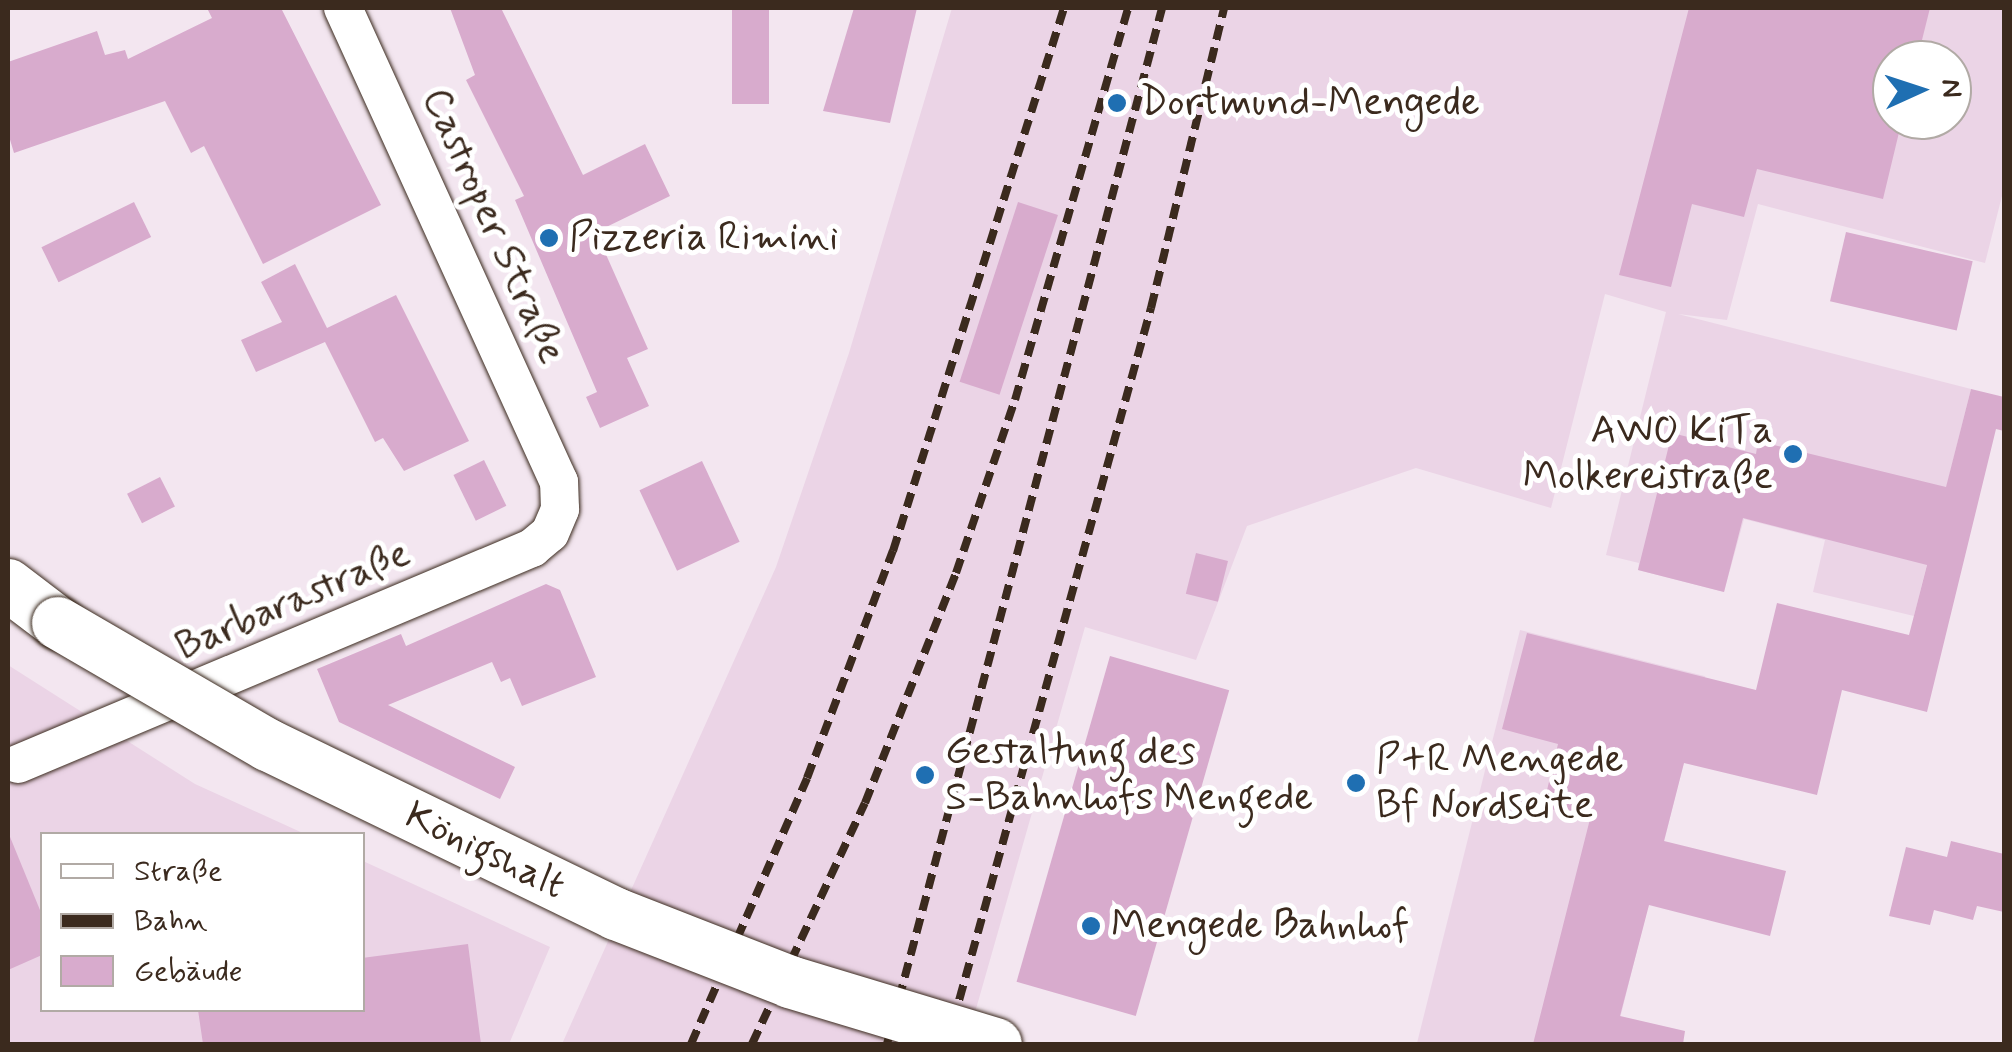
<!DOCTYPE html>
<html>
<head>
<meta charset="utf-8">
<style>
  body { margin:0 }
  #map { position:relative; width:2012px; height:1052px; overflow:hidden; background:#f3e6f0; font-family:Mynerve,sans-serif }
  div>[style] { position:absolute }
  .built>* { inset:0; background:#ebd4e6; transform-origin:0 0 }
  .building>* { inset:0; background:#d8abcd; transform-origin:0 0 }
  .roads { filter:drop-shadow(0 0 2px #3b2a1e) drop-shadow(0 0 2px #3b2a1e) }
  .street>* { height:38px; margin:-19px; padding:0 19px; transform-origin:19px; border-radius:19px; background:#fff }
  .secondary>* { height:52px; margin:-26px; padding:0 26px; transform-origin:26px; border-radius:26px; background:#fff }
  .rail>* { height:8px; margin-top:-4px; transform-origin:0; background:repeating-linear-gradient(90deg,#3b2a1e 0 15px,transparent 0 23px) }
  .bridges { filter:drop-shadow(0 0 2px #3b2a1e) drop-shadow(0 0 2px #3b2a1e) }
  .secondary-bridge>* { height:52px; margin:-26px; padding:0 26px; transform-origin:26px; border-radius:26px; background:#fff }
  .dots>* { width:28px; height:28px; translate:-50% -50%; box-sizing:border-box; border:5px solid #fff; border-radius:50% }
  span { translate:-50% -50%; white-space:nowrap; text-align:center; line-height:1.15; -webkit-text-stroke:10px #fff; paint-order:stroke }
  .poi-label { font-size:40px; color:#3b2a1e }
  .left { translate:0 -50%; text-align:left }
  .right { translate:-100% -50%; text-align:right }
  .street-label { font-size:40px; color:#3b2a1e }
  .frame { position:absolute; inset:0; border:10px solid #3b2a1e; pointer-events:none }
  .legend { position:absolute; left:40px; top:832px; width:325px; height:180px; box-sizing:border-box; background:#fff; border:2px solid #b1aaa5; margin:0; padding:12px 18px; list-style:none; font-size:30px; color:#3b2a1e }
  .legend li { display:flex; align-items:center; gap:20px; height:50px }
  .legend b { width:50px; border:2px solid #b1aaa5 }
  .north { position:absolute; left:1872px; top:40px; width:100px; height:100px; box-sizing:border-box; background:#fff; border:2px solid #b1aaa5; border-radius:50%; rotate:87deg; font-size:28px; font-weight:700; line-height:40px; text-align:center; color:#3b2a1e }
  .north::after { content:''; display:block; margin:auto; width:35px; height:45px; background:#1f6fb2; clip-path:polygon(50% 0,100% 100%,50% 72%,0 100%) }
</style>
</head>
<body>
<div id="map">
  <div class="built">
    <div style="clip-path:polygon(evenodd,952px 8px,2004px 8px,2004px 188px,1985px 263px,1758px 204px,1727px 320px,1678px 314px,1971px 389px,1914px 616px,1813px 592px,1825px 540px,1744px 519px,1724px 592px,1638px 570px,1639px 563px,1606px 555px,1666px 312px,1605px 294px,1551px 508px,1416px 468px,1247px 526px,1196px 660px,1085px 627px,966px 1044px,562px 1044px,776px 567px,849px 353px,952px 8px,1892px 60px,1952px 60px,1952px 120px,1892px 120px,1892px 60px)"></div>
    <div style="left:1520px;top:630px;width:191px;height:427px;rotate:14deg"></div>
    <div style="clip-path:polygon(8px 665px,195px 784px,305px 834px,42px 834px,42px 1010px,362px 1010px,363px 861px,550px 947px,509px 1044px,8px 1044px)"></div>
  </div>
  <div class="building">
    <div style="clip-path:polygon(207px 8px,281px 8px,381px 205px,263px 264px,204px 146px,191px 153px,165px 101px,14px 153px,8px 133px,8px 62px,97px 31px,105px 55px,125px 50px,128px 59px,212px 18px)"></div>
    <div style="clip-path:polygon(450px 8px,501px 8px,583px 175px,645px 144px,670px 196px,596px 232px,648px 349px,627px 358px,649px 406px,600px 428px,586px 397px,597px 392px,515px 200px,524px 196px,466px 80px,475px 75px)"></div>
    <div style="left:732px;top:8px;width:37px;height:96px"></div>
    <div style="clip-path:polygon(854px 8px,917px 8px,890px 123px,823px 111px)"></div>
    <div style="clip-path:polygon(1689px 8px,1930px 8px,1917px 60px,1892px 60px,1892px 120px,1902px 120px,1883px 199px,1757px 169px,1744px 217px,1692px 204px,1671px 287px,1619px 275px)"></div>
    <div style="left:134px;top:202px;width:39px;height:103px;rotate:64deg"></div>
    <div style="left:1018px;top:202px;width:42px;height:189px;rotate:18deg"></div>
    <div style="left:1846px;top:232px;width:130px;height:71px;rotate:13deg"></div>
    <div style="clip-path:polygon(295px 264px,327px 328px,396px 295px,469px 441px,404px 471px,383px 438px,375px 442px,325px 342px,256px 372px,241px 340px,282px 322px,261px 282px)"></div>
    <div style="clip-path:polygon(1971px 389px,2004px 397px,2004px 431px,1996px 429px,1927px 712px,1842px 690px,1817px 795px,1684px 763px,1664px 841px,1786px 871px,1770px 936px,1649px 905px,1620px 1016px,1685px 1031px,1683px 1044px,1533px 1044px,1590px 819px,1543px 807px,1558px 744px,1502px 729px,1527px 633px,1756px 690px,1777px 603px,1909px 635px,1927px 565px,1743px 518px,1724px 592px,1638px 570px,1672px 433px,1756px 454px,1758px 441px,1946px 487px)"></div>
    <div style="left:484px;top:460px;width:51px;height:34px;rotate:64deg"></div>
    <div style="left:702px;top:461px;width:89px;height:69px;rotate:65deg"></div>
    <div style="left:160px;top:477px;width:33px;height:37px;rotate:63deg"></div>
    <div style="left:1196px;top:553px;width:33px;height:42px;rotate:14deg"></div>
    <div style="clip-path:polygon(546px 584px,560px 590px,596px 677px,522px 706px,510px 678px,501px 682px,492px 662px,388px 705px,515px 767px,500px 799px,339px 722px,317px 669px,401px 634px,406px 646px)"></div>
    <div style="left:1110px;top:656px;width:124px;height:339px;rotate:16deg"></div>
    <div style="clip-path:polygon(8px 832px,42px 915px,42px 955px,8px 970px)"></div>
    <div style="clip-path:polygon(1951px 841px,2004px 854px,2004px 912px,1977px 906px,1973px 920px,1934px 910px,1930px 925px,1889px 916px,1906px 847px,1947px 857px)"></div>
    <div style="clip-path:polygon(468px 944px,481px 1044px,203px 1044px,198px 1010px,362px 1010px,362px 958px)"></div>
  </div>
  <div class="roads">
    <div class="street">
      <div style="left:18px;top:764px;width:558px;rotate:-22.79deg"></div>
      <div style="left:532px;top:548px;width:23px;rotate:-40deg"></div>
      <div style="left:550px;top:533px;width:26px;rotate:-67deg"></div>
      <div style="left:560px;top:509px;width:27px;rotate:-92deg"></div>
      <div style="left:559px;top:482px;width:521px;rotate:-114.5deg"></div>
    </div>
    <div class="secondary">
      <div style="left:8px;top:585px;width:63px;rotate:37.2deg"></div>
    </div>
  </div>
  <div class="rail">
    <div style="left:691px;top:1044px;width:290px;rotate:-66.4deg"></div>
    <div style="left:807px;top:778px;width:243px;rotate:-69.3deg"></div>
    <div style="left:893px;top:551px;width:569px;rotate:-72.52deg"></div>
    <div style="left:752px;top:1044px;width:266px;rotate:-64.9deg"></div>
    <div style="left:865px;top:803px;width:247px;rotate:-68.4deg"></div>
    <div style="left:956px;top:573px;width:183px;rotate:-71.2deg"></div>
    <div style="left:1015px;top:400px;width:408px;rotate:-73.9deg"></div>
    <div style="left:887px;top:1044px;width:1072px;rotate:-75.13deg"></div>
    <div style="left:947px;top:1044px;width:764px;rotate:-74.51deg"></div>
    <div style="left:1151px;top:308px;width:309px;rotate:-76.3deg"></div>
  </div>
  <div class="bridges">
    <div class="secondary-bridge">
      <div style="left:58px;top:623px;width:243px;rotate:30.2deg"></div>
      <div style="left:268px;top:745px;width:387px;rotate:25.9deg"></div>
      <div style="left:616px;top:914px;width:187px;rotate:21.3deg"></div>
      <div style="left:790px;top:982px;width:215px;rotate:16.8deg"></div>
    </div>
  </div>
  <div class="dots">
    <div style="left:1117px;top:103px;background:#1f6fb2"></div>
    <div style="left:549px;top:238px;background:#1f6fb2"></div>
    <div style="left:1793px;top:454px;background:#1f6fb2"></div>
    <div style="left:925px;top:775px;background:#1f6fb2"></div>
    <div style="left:1356px;top:783px;background:#1f6fb2"></div>
    <div style="left:1091px;top:926px;background:#1f6fb2"></div>
  </div>
  <div class="poi-label">
    <span class="left" style="left:1140px;top:103px">Dortmund-Mengede</span>
    <span class="left" style="left:569px;top:238px">Pizzeria Rimini</span>
    <span class="right" style="left:1773px;top:454px">AWO KiTa<br>Molkereistraße</span>
    <span class="left" style="left:945px;top:775px">Gestaltung des<br>S-Bahnhofs Mengede</span>
    <span class="left" style="left:1376px;top:783px">P+R Mengede<br>Bf Nordseite</span>
    <span class="left" style="left:1111px;top:926px">Mengede Bahnhof</span>
  </div>
  <div class="street-label">
    <span style="left:493px;top:226px;rotate:66deg">Castroper Straße</span>
    <span style="left:293px;top:601px;rotate:-23deg">Barbarastraße</span>
    <span style="left:485px;top:851px;rotate:26deg">Königshalt</span>
  </div>
  <div class="frame"></div>
  <ul class="legend">
  <li><b style="height:12px;background:#fff"></b>Straße</li>
  <li><b style="height:12px;background:#3b2a1e"></b>Bahn</li>
  <li><b style="height:28px;background:#d8abcd"></b>Gebäude</li>
  </ul>
  <div class="north">N</div>
</div>
</body>
</html>
